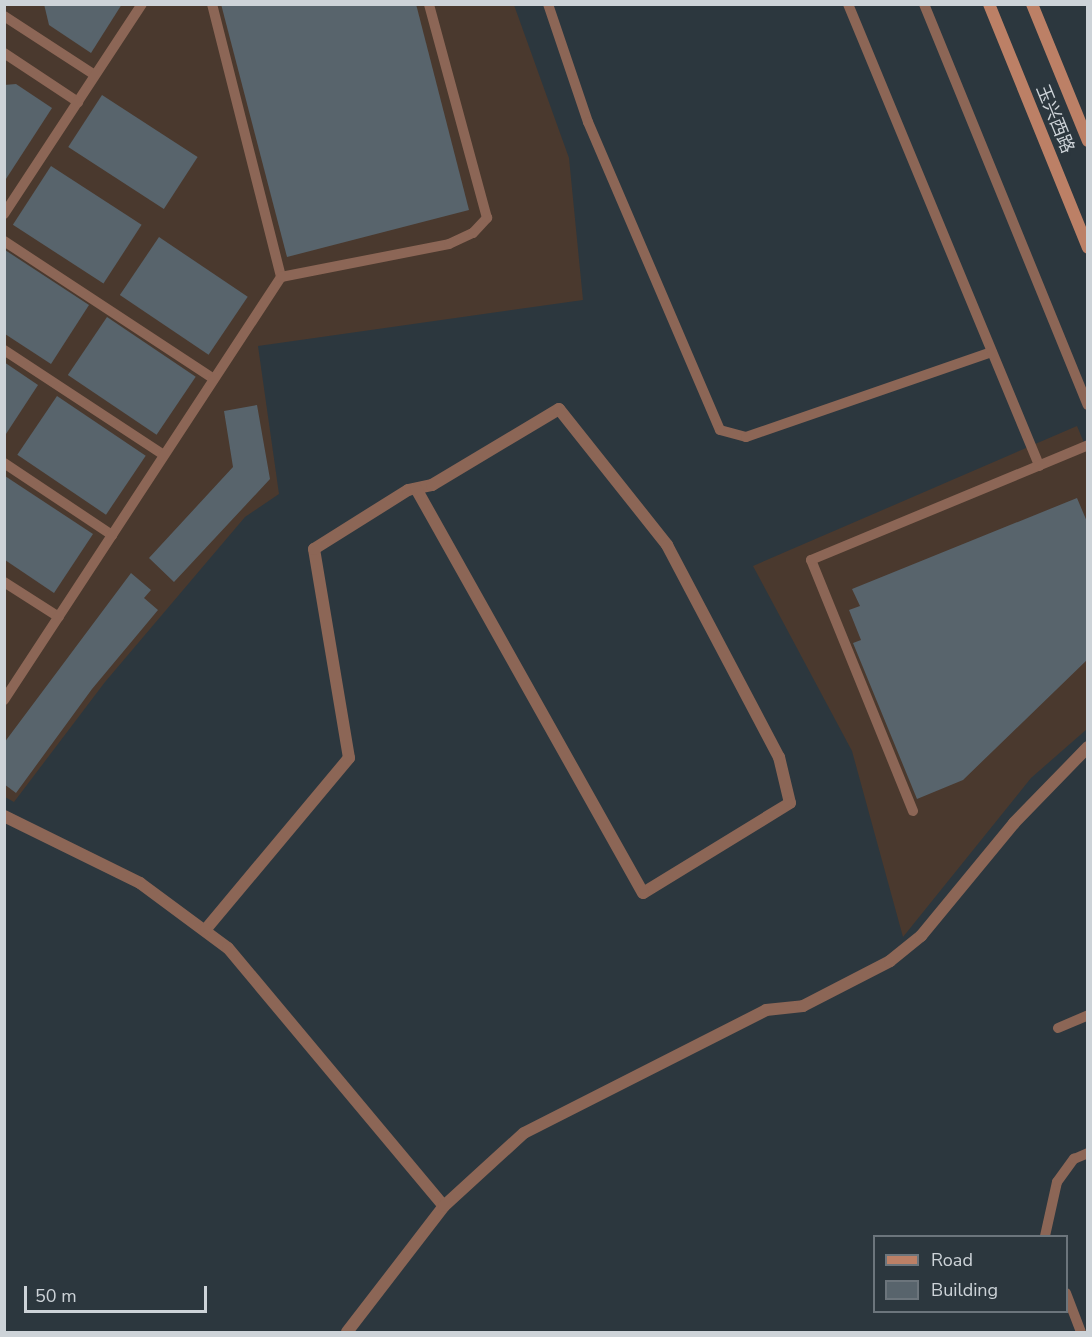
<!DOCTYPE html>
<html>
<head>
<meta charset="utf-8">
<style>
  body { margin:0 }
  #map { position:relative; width:1092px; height:1337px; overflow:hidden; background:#2c373e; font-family:"Nunito Sans","Noto Sans SC",sans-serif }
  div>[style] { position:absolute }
  .commercial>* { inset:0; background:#4a392e }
  .building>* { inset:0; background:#58646c; transform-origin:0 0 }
  .service>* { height:10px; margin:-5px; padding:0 5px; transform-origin:5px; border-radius:5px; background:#8c6656 }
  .minor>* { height:12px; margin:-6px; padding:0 6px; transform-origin:6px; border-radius:6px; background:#8c6656 }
  .secondary>* { height:12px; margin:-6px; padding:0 6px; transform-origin:6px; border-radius:6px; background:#bc8066 }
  span { translate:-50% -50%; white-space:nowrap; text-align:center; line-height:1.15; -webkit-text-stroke:4.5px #2c373e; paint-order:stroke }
  .street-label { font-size:18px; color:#cdd3d8 }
  .frame { position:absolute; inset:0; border:6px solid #cdd3d8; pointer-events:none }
  .legend { position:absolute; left:873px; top:1235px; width:195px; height:78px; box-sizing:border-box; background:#2c373e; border:2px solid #6c757c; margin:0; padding:8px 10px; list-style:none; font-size:18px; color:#cdd3d8 }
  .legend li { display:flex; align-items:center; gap:12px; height:30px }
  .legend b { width:30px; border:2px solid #6c757c }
  .scale { position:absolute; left:24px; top:1286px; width:183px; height:27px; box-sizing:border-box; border:3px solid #cdd3d8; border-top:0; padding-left:8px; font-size:18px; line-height:21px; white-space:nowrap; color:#cdd3d8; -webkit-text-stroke:4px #2c373e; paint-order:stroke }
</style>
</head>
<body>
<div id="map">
  <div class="commercial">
    <div style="clip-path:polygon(5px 5px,514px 5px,569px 158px,583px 300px,258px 346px,279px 494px,245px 517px,105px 682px,14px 802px,5px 797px)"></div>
    <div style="clip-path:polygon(1077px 426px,1087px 450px,1087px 729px,1031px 778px,903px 937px,852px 751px,753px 566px)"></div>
  </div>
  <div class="building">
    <div style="clip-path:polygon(44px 4px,122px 4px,91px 53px,49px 25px)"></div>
    <div style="clip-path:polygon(221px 4px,416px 4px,469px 210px,287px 257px)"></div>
    <div style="clip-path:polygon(16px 84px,52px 108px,4px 182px,4px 85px)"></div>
    <div style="left:102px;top:95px;width:114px;height:62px;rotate:33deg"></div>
    <div style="left:51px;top:166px;width:108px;height:70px;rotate:33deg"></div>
    <div style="left:159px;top:237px;width:107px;height:70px;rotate:34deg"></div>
    <div style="clip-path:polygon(5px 250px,89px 305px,51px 364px,5px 334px)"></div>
    <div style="left:107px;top:317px;width:107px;height:70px;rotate:34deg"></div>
    <div style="clip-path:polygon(4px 362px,38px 385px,4px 437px)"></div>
    <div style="left:57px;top:396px;width:107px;height:71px;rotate:34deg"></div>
    <div style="clip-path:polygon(257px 405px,270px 479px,174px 582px,149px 558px,233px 467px,224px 411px)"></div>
    <div style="clip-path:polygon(5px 476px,93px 534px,54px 593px,5px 560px)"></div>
    <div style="clip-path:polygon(1077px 498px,1088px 524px,1088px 659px,963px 780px,917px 799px,853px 643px,861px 640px,849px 610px,860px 606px,852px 589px)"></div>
    <div style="clip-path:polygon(131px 573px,151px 590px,144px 598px,158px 610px,92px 689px,16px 793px,4px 784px,4px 743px)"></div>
  </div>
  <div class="service">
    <div style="left:212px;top:4px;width:282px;rotate:75.8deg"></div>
    <div style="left:548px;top:4px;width:125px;rotate:71.3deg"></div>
    <div style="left:588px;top:122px;width:335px;rotate:66.8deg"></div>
    <div style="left:720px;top:430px;width:27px;rotate:15deg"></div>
    <div style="left:746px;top:437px;width:260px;rotate:-19.1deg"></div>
    <div style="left:848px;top:4px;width:500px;rotate:67.5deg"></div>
    <div style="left:924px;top:4px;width:433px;rotate:67.8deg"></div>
    <div style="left:4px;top:16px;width:108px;rotate:33deg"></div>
    <div style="left:4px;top:53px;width:89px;rotate:33.5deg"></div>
    <div style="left:4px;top:214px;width:251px;rotate:-56.7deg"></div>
    <div style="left:4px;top:241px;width:251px;rotate:33.3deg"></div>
    <div style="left:4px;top:350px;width:191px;rotate:33.3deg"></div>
    <div style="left:4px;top:463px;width:130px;rotate:33.7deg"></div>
    <div style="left:4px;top:582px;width:65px;rotate:32.5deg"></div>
    <div style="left:4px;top:700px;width:506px;rotate:-56.78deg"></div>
    <div style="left:281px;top:277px;width:171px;rotate:-11.1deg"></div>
    <div style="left:449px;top:244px;width:26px;rotate:-25deg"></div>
    <div style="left:473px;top:233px;width:21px;rotate:-47deg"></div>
    <div style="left:487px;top:218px;width:222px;rotate:-105.2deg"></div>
    <div style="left:913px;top:811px;width:271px;rotate:-112.1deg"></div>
    <div style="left:811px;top:560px;width:300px;rotate:-22.5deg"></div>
    <div style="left:1058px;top:1028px;width:33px;rotate:-23deg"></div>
    <div style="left:1045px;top:1236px;width:55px;rotate:-77.5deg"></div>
    <div style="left:1057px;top:1182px;width:29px;rotate:-54deg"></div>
    <div style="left:1074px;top:1159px;width:15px;rotate:-23deg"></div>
    <div style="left:1066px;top:1293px;width:42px;rotate:69deg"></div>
  </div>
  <div class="minor">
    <div style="left:4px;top:816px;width:152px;rotate:26.2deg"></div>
    <div style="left:140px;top:883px;width:109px;rotate:36.5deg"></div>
    <div style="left:228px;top:948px;width:336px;rotate:50.1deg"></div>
    <div style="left:206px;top:929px;width:223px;rotate:-50.1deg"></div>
    <div style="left:349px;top:758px;width:212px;rotate:-99.5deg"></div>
    <div style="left:314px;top:549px;width:111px;rotate:-32.1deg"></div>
    <div style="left:408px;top:490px;width:25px;rotate:-12deg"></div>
    <div style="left:432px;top:485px;width:148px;rotate:-30.9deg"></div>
    <div style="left:559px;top:409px;width:174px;rotate:51.5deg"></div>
    <div style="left:667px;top:545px;width:240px;rotate:62.2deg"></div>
    <div style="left:779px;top:757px;width:47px;rotate:76.6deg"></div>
    <div style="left:790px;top:803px;width:172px;rotate:148.5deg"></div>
    <div style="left:643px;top:893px;width:463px;rotate:-119.3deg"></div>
    <div style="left:347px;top:1332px;width:159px;rotate:-52.4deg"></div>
    <div style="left:444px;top:1206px;width:108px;rotate:-42.4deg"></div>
    <div style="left:524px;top:1133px;width:271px;rotate:-26.9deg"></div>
    <div style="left:766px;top:1010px;width:37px;rotate:-6deg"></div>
    <div style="left:803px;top:1006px;width:98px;rotate:-27.3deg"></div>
    <div style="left:890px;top:961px;width:40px;rotate:-39deg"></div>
    <div style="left:921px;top:936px;width:146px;rotate:-50.5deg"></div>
    <div style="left:1014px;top:823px;width:106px;rotate:-45.8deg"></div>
  </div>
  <div class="secondary">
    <div style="left:989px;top:4px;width:263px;rotate:67.9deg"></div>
    <div style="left:1032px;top:4px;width:148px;rotate:67.8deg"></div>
  </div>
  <div class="street-label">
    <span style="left:1055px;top:119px;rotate:68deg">玉兴西路</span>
  </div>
  <div class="frame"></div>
  <ul class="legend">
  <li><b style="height:8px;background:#bc8066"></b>Road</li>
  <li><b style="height:16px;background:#58646c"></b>Building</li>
  </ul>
  <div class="scale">50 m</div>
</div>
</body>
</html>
